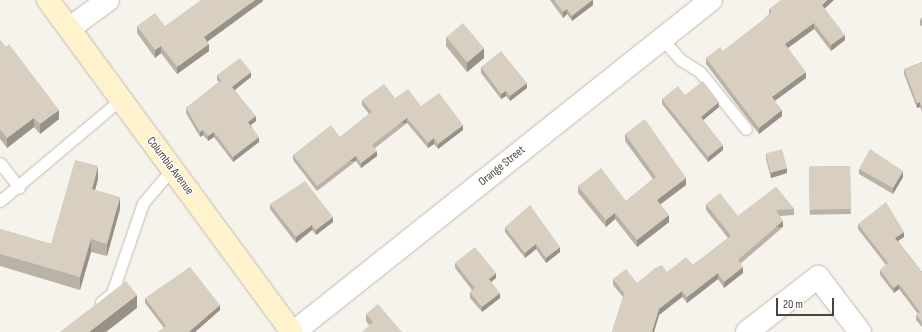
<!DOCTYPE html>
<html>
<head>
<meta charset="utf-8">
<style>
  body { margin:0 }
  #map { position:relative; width:922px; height:332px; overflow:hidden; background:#f6f3ec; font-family:"Sofia Sans Condensed",sans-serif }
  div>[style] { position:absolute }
  .roads { filter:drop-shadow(0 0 1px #c2bbae) drop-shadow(0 0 1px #c2bbae) }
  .service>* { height:11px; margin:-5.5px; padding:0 5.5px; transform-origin:5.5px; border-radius:5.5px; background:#fff }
  .minor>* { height:22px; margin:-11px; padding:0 11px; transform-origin:11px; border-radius:11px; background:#fff }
  .tertiary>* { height:22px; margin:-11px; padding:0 11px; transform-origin:11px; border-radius:11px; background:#fff }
  .secondary>* { height:22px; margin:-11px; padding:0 11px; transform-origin:11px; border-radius:11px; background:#fff3cd }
  .wall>* { inset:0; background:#bab2a6; transform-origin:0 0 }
  .shaded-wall>* { inset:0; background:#979187; transform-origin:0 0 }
  .building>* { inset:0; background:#d8cfc1; transform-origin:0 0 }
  span { translate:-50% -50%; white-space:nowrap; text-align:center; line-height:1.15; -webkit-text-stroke:3px #fff; paint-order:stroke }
  .street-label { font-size:12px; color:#4b4439 }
  .scale { position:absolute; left:776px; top:298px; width:58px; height:18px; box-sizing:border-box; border:2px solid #4b4439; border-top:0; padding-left:5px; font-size:12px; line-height:14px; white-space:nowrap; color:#4b4439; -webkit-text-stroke:3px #fff; paint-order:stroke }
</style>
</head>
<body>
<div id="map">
  <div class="roads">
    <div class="service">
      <div style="left:662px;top:39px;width:28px;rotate:48deg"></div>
      <div style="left:681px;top:60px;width:22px;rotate:32deg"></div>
      <div style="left:700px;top:72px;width:73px;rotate:51.1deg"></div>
      <div style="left:0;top:163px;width:31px;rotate:52deg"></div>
      <div style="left:0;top:201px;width:157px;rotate:-40.1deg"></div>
      <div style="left:101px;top:302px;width:14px;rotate:-39deg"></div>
      <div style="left:112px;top:293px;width:95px;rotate:-71deg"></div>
      <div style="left:143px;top:203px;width:45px;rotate:-49.5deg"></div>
    </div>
    <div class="minor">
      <div style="left:70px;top:28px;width:47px;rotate:-36.4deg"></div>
      <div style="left:747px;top:332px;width:90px;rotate:-37.8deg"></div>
      <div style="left:818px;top:277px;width:69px;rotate:52.6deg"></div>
    </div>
    <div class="tertiary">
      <div style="left:294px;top:332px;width:533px;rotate:-38.53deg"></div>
    </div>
    <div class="secondary">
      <div style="left:48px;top:0;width:412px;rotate:53.7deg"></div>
    </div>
  </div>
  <div class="wall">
    <div style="clip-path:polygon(263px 0,263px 1px,207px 42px,209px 51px,177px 74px,161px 53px,155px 58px,137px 33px,137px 26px,165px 26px)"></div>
    <div style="clip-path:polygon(550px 0,593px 0,593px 5px,572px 21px,567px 14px,563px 18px)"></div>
    <div style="clip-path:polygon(824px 8px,845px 40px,831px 51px,814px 29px,788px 48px,806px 78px,774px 101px,782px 116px,759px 134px,706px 64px,706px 58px,723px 51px,763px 20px,769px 14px,769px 9px)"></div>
    <div style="clip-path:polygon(922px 17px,922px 26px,920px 25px,920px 20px)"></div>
    <div style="clip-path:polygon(446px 37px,484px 58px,467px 72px,446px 46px)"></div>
    <div style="clip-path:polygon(0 40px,59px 119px,40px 134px,34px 127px,7px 148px,0 139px)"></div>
    <div style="clip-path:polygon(922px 62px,922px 112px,920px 107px,917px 108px,904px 74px,904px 69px)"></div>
    <div style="clip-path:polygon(481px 67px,527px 88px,510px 101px,506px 96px,501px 99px,481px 73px)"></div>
    <div style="clip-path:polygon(217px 75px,251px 77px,235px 90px,256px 121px,251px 125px,259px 142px,233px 162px,214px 137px,208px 141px,203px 135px,200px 137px,186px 113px,186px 108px,219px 82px,217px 80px)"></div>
    <div style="clip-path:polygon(685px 95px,719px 107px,703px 120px,723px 150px,708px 162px,662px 104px,662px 99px)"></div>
    <div style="clip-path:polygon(395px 98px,421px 106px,463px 130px,438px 149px,434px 144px,428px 148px,407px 123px,375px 148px,377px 156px,361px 168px,356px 161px,317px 191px,293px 160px,293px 155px,340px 137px,369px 114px,362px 105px,362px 100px)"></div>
    <div style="clip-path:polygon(625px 134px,686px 185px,660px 204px,669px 222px,637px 247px,615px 219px,606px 227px,578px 193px,578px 186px,626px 201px,653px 179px,625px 141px)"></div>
    <div style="clip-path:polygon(766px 154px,787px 173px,771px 178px,766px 159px)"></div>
    <div style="left:850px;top:166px;width:48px;height:41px;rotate:89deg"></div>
    <div style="clip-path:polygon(859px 169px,903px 177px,893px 194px,859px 174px)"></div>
    <div style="clip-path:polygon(98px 179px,95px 190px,120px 209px,107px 256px,91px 252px,80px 290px,0 266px,0 229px,51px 244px)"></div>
    <div style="clip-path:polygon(776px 187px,794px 209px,794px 215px,780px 216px,783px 227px,740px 264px,743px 273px,724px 288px,718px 279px,687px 303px,682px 297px,659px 315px,654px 332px,612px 332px,623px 297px,613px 285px,613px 279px,637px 283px,667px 272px,693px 265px,728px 238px,706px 210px,706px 204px,738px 216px)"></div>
    <div style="clip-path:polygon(270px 204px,333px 222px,316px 235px,312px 230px,296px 243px,270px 209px)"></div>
    <div style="clip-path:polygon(858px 224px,904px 237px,898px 241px,922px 272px,922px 327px,916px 320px,916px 315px,918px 314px,899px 289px,894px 293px,880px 275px,880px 270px,886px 265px,858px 229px)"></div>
    <div style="clip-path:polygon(505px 227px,560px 252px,546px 263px,536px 249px,525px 258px,505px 232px)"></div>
    <div style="clip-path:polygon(455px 263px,496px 278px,491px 282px,500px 298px,482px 312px,470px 298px,470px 292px,472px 290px,455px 268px)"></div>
    <div style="clip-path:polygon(145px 298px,220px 310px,195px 332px,158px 332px,164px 328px,145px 303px)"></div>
    <div style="clip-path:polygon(366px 314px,402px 332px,369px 325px,366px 321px)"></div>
  </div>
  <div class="shaded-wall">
    <div style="clip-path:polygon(255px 0,263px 0,263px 1px,204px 44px,204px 37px)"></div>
    <div style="clip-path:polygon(593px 0,593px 5px,572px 21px,572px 16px)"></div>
    <div style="clip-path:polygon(827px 0,834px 0,822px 11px,822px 5px)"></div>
    <div style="clip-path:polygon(567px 9px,567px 14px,563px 18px,563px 12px)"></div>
    <div style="clip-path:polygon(814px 23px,814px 29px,785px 50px,785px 44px)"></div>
    <div style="clip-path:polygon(845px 35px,845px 40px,831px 51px,831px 45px)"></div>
    <div style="clip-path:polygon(209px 44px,209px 51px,177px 74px,177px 67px)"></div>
    <div style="clip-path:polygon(161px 46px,161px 53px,155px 58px,155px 50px)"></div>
    <div style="clip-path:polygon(484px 48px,484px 58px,467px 72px,467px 62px)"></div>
    <div style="clip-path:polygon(251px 72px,251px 77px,232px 92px,232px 87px)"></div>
    <div style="clip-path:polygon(806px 72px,806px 78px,772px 103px,772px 97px)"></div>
    <div style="clip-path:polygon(527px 83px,527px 88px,510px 101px,510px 96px)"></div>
    <div style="clip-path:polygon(506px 91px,506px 96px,501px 99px,501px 94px)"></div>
    <div style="clip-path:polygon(719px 102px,719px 107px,701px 122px,701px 117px)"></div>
    <div style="clip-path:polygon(920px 102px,920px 107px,917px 108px,917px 103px)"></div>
    <div style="clip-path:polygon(59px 110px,59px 119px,40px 134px,40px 124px)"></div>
    <div style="clip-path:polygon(782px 110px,782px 116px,759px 134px,759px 128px)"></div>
    <div style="clip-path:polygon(256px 116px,256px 121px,248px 127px,248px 122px)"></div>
    <div style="clip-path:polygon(34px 118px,34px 127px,7px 148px,7px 138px)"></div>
    <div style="left:407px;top:118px;width:5px;height:44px;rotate:90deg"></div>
    <div style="clip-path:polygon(463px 125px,463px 130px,438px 149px,438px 144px)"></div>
    <div style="clip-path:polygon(203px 130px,203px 135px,200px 137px,200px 132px)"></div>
    <div style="clip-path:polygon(214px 132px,214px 137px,208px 141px,208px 136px)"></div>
    <div style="clip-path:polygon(259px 137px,259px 142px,233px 162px,233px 157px)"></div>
    <div style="clip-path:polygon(434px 138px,434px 144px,428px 148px,428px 143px)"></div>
    <div style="clip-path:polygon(723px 145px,723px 150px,708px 162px,708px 157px)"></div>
    <div style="clip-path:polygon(377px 151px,377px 156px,361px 168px,361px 163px)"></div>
    <div style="left:356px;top:156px;width:5px;height:49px;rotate:90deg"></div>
    <div style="clip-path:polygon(98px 166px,98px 179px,92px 201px,92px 189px)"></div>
    <div style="clip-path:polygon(787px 168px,787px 173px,771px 178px,771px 173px)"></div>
    <div style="clip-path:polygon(903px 171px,903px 177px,893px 194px,893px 188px)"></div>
    <div style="clip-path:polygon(686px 178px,686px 185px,657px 207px,657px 200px)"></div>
    <div style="clip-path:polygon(120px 197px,120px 209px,107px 256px,107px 244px)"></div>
    <div style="clip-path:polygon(615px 213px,615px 219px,606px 227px,606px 220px)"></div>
    <div style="clip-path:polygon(669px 215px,669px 222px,637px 247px,637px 240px)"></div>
    <div style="clip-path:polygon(333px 217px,333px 222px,316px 235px,316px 230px)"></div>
    <div style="left:783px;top:221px;width:6px;height:60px;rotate:90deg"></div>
    <div style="clip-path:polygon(312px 225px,312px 230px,296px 243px,296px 237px)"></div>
    <div style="clip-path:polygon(904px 232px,904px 237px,895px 243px,895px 238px)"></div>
    <div style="clip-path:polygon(91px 239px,91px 252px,80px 290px,80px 277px)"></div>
    <div style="clip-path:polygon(536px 244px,536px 249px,525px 258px,525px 253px)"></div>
    <div style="clip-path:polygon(560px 247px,560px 252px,546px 263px,546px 258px)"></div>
    <div style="clip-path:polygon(743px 267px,743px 273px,724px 288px,724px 282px)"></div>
    <div style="clip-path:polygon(496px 273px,496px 278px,489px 284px,489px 279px)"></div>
    <div style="clip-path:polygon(718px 273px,718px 279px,687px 303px,687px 297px)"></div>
    <div style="clip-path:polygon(899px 284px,899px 289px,894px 293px,894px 288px)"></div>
    <div style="clip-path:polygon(682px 291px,682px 297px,659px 315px,654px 332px,652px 332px,659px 309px)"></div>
    <div style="clip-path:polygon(500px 293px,500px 298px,482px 312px,482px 307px)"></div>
    <div style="clip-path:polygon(137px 295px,137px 308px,106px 332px,89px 332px)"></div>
    <div style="clip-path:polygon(220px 305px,220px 310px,195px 332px,189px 332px)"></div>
  </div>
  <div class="building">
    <div style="clip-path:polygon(201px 0,255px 0,204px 37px,209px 44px,177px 67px,161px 46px,155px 50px,137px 26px,155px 13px,165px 26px)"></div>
    <div style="clip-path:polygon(554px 0,592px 0,572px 16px,567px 9px,563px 12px)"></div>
    <div style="clip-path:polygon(781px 0,827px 0,822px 5px,845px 35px,831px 45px,814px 23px,785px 44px,806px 72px,772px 97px,782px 110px,759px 128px,706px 58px,720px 47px,723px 51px,763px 20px,772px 12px,769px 9px)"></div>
    <div style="left:463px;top:23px;width:33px;height:22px;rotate:50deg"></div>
    <div style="clip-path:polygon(0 40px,6px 47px,9px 44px,59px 110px,40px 124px,34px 118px,7px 138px,0 129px)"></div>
    <div style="clip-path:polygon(501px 51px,527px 83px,510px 96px,506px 91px,501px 94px,481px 67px)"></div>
    <div style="clip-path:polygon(240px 58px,251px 72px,232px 87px,256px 116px,248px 122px,259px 137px,233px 157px,214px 132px,208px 136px,203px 130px,200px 132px,186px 108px,221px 81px,217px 75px)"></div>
    <div style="clip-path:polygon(922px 62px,922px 107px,920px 102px,917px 103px,904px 69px)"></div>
    <div style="clip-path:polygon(703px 81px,719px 102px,701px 117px,723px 145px,708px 157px,662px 99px,678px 86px,685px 95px)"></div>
    <div style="clip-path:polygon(384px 84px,395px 98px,408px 89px,421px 106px,439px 93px,463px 125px,438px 144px,434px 138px,428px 143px,407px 118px,372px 145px,377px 151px,361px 163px,356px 156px,317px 186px,293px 155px,331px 125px,340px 137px,372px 112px,362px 100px)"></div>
    <div style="clip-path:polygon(645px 119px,686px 178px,657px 200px,669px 215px,637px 240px,615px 213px,606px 220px,578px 186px,601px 168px,626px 201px,656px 177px,625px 134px)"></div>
    <div style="left:782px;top:149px;width:20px;height:17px;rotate:75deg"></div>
    <div style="clip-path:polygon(870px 149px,903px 171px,893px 188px,859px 169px)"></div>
    <div style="clip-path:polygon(75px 160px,98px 166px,92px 189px,120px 197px,107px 244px,91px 239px,80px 277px,0 254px,0 229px,51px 244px)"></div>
    <div style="left:850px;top:166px;width:43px;height:41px;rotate:89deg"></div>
    <div style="clip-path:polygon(305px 181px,333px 217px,316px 230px,312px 225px,296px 237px,270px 204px)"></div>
    <div style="clip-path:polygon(776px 187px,794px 209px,776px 210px,783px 221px,738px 260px,743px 267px,724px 282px,718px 273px,687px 297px,682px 291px,659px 309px,652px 332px,612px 332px,624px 293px,613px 279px,626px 269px,637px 283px,655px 268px,662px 265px,667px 272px,686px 257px,693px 265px,731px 236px,706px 204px,720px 193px,738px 216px)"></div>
    <div style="clip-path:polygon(886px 202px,904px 232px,895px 238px,922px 272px,922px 322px,916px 315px,920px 312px,899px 284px,894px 288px,880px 270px,888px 263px,858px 224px)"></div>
    <div style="clip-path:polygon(530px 205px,560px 247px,546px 258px,536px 244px,525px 253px,505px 227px)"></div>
    <div style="clip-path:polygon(475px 247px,496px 273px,489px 279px,500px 293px,482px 307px,470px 292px,475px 288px,455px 263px)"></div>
    <div style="clip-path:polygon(190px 267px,220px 305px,189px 332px,158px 332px,166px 326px,145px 298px)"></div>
    <div style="clip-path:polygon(126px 281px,137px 295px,89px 332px,60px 332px)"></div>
    <div style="clip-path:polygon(378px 304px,402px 332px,362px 332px,373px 322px,366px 314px)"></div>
  </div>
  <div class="street-label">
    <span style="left:170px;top:166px;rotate:53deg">Columbia Avenue</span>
    <span style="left:502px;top:166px;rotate:-39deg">Orange Street</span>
  </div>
  <div class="scale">20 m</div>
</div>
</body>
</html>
